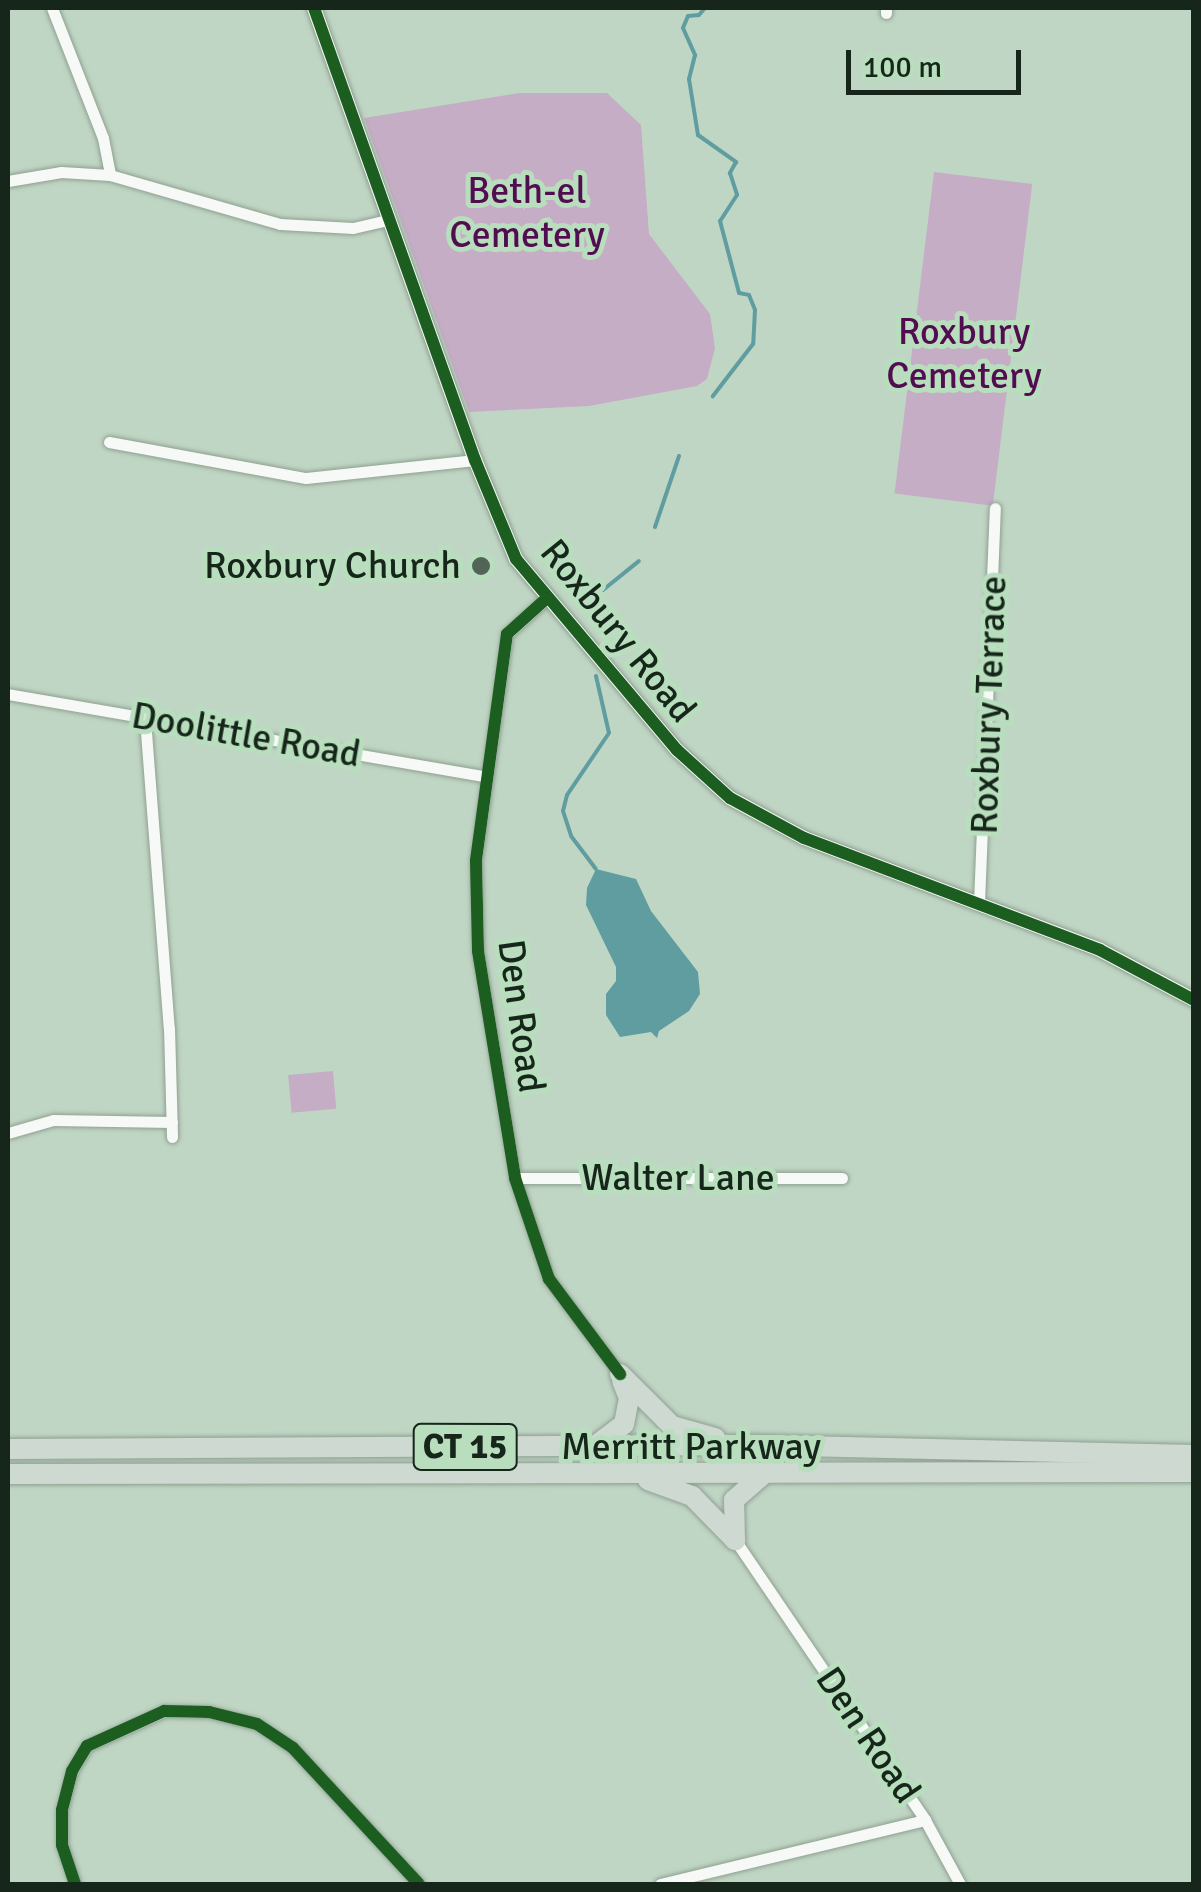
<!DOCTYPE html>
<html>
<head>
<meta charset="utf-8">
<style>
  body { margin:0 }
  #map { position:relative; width:1201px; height:1892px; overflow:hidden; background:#c0d6c4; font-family:Signika,sans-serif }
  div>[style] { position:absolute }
  .green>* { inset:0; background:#c5adc5; transform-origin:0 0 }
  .water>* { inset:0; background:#5f9da0 }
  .stream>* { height:4px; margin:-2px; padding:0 2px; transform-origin:2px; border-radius:2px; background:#5f9da0 }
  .roads { filter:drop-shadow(0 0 2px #8fa092) drop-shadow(0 0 2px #8fa092) }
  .minor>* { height:11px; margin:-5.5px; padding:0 5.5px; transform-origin:5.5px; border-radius:5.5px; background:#f6f9f6 }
  .tertiary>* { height:14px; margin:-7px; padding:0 7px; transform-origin:7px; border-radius:7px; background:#f6f9f6 }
  .motorway>* { height:20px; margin:-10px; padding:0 10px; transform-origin:10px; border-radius:10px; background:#ced9d1 }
  .cycleway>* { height:12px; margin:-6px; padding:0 6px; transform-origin:6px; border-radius:6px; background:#1b5e20 }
  .dots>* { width:28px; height:28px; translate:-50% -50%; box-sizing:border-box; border:5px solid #b8debe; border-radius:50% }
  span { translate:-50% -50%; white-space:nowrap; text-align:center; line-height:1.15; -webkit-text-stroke:10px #b8debe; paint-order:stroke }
  .shield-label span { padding:2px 8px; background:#b8debe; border:2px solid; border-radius:8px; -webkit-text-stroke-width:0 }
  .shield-label { font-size:35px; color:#17261a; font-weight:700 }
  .park-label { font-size:38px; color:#520d50 }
  .poi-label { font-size:38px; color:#17261a }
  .right { translate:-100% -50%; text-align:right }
  .street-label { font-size:38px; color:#17261a }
  .frame { position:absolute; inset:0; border:10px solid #17261a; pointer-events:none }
  .scale { position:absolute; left:846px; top:50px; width:175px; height:45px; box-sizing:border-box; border:5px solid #17261a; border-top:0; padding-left:12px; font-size:30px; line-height:35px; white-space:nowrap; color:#17261a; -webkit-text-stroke:8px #b8debe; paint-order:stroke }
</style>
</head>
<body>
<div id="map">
  <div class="green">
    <div style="clip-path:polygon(519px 93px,607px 93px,641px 125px,649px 234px,710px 314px,715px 348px,707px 379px,697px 386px,589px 406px,469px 412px,364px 118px)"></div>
    <div style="left:934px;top:172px;width:99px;height:324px;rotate:7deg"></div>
    <div style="left:333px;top:1071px;width:38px;height:45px;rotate:85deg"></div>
  </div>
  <div class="water">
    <div style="clip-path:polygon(596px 869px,636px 879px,651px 911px,698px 972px,700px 994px,689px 1011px,659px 1031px,657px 1038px,651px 1032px,620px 1037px,606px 1015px,606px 994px,616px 981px,616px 967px,586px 905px,587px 888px)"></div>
  </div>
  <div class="stream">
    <div style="left:705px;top:8px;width:9px;rotate:131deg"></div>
    <div style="left:699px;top:15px;width:11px;rotate:175deg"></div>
    <div style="left:688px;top:16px;width:13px;rotate:113deg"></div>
    <div style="left:683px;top:28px;width:30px;rotate:66deg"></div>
    <div style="left:695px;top:55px;width:25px;rotate:104deg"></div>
    <div style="left:689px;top:79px;width:57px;rotate:80.9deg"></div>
    <div style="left:698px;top:135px;width:47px;rotate:35.4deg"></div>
    <div style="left:736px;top:162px;width:13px;rotate:119deg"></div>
    <div style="left:730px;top:173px;width:23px;rotate:72deg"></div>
    <div style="left:737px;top:195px;width:31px;rotate:123deg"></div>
    <div style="left:720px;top:221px;width:74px;rotate:75.2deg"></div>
    <div style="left:739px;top:293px;width:10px;rotate:11deg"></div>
    <div style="left:749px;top:295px;width:16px;rotate:68deg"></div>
    <div style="left:755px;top:310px;width:34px;rotate:93deg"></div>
    <div style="left:753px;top:344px;width:66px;rotate:127.6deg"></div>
    <div style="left:655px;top:527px;width:75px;rotate:-71.3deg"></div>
    <div style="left:603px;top:590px;width:46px;rotate:-38.9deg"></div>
    <div style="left:596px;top:676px;width:58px;rotate:77.2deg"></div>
    <div style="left:609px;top:733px;width:75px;rotate:124.1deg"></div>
    <div style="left:567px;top:795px;width:16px;rotate:104deg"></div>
    <div style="left:563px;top:811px;width:26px;rotate:72deg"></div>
    <div style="left:571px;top:836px;width:41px;rotate:52.9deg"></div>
  </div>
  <div class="roads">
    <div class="minor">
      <div style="left:52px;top:8px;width:140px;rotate:68.6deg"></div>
      <div style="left:103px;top:138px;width:38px;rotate:79deg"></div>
      <div style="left:886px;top:8px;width:5px;rotate:90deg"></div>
      <div style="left:8px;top:181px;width:54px;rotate:-9.6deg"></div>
      <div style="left:61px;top:172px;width:49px;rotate:3.5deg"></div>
      <div style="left:110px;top:175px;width:177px;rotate:16.1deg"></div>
      <div style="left:280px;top:224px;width:73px;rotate:3.1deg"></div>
      <div style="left:353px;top:228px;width:36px;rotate:-13deg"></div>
      <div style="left:109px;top:442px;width:200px;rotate:10.4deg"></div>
      <div style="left:306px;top:478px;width:170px;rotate:-6.1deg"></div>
      <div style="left:547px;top:598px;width:54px;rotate:138deg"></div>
      <div style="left:507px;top:634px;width:229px;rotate:97.8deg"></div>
      <div style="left:476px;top:861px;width:90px;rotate:88.7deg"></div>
      <div style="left:478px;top:951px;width:230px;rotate:80.7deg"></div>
      <div style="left:515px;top:1178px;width:107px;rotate:71.4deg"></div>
      <div style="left:549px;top:1279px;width:119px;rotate:53.2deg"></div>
      <div style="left:8px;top:694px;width:483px;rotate:9.8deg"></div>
      <div style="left:145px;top:719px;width:310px;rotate:85.6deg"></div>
      <div style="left:169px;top:1028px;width:109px;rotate:88.4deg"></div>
      <div style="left:979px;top:903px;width:395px;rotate:-87.7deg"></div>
      <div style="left:8px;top:1133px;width:47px;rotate:-16.1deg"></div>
      <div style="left:53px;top:1120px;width:119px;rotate:1deg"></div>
      <div style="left:515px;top:1178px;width:327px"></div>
      <div style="left:735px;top:1540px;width:338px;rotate:55.8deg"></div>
      <div style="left:925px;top:1820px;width:73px;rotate:61.3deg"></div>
      <div style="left:75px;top:1884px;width:41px;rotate:-108.4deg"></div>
      <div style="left:62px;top:1845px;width:35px;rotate:-90deg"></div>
      <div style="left:62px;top:1810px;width:40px;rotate:-75.6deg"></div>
      <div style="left:72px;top:1771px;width:29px;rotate:-59deg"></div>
      <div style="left:87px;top:1746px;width:85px;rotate:-24.4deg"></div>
      <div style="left:164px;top:1711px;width:45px;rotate:1.3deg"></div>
      <div style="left:209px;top:1712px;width:49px;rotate:14deg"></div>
      <div style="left:257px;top:1724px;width:43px;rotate:33.7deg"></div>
      <div style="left:293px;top:1748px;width:185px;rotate:47.2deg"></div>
      <div style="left:660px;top:1884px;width:273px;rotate:-13.6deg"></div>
    </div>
    <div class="tertiary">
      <div style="left:314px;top:8px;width:480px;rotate:70.4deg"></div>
      <div style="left:475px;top:460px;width:107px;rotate:67.5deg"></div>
      <div style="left:516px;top:559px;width:250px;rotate:49.9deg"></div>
      <div style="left:677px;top:750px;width:72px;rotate:42.2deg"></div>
      <div style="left:730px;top:798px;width:84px;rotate:28.4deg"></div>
      <div style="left:804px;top:838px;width:316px;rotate:20.7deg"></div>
      <div style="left:1100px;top:950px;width:106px;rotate:28deg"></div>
    </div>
    <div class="motorway">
      <div style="left:620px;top:1374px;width:74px;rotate:45deg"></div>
      <div style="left:672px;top:1426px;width:45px;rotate:15.6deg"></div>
      <div style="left:595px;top:1446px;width:36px;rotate:-37deg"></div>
      <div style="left:624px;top:1424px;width:26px;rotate:-79deg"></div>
      <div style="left:629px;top:1398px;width:18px;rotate:-112deg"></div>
      <div style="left:8px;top:1449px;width:749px;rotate:-0.31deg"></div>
      <div style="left:757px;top:1445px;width:437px;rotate:1.3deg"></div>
      <div style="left:8px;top:1474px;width:1186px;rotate:-0.1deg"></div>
      <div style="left:648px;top:1480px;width:47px;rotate:20deg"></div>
      <div style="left:692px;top:1496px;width:62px;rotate:45.7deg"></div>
      <div style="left:735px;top:1540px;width:40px;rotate:-91.4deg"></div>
      <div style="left:734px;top:1500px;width:41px;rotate:-41.1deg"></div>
    </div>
  </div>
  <div class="cycleway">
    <div style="left:314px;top:8px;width:480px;rotate:70.4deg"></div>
    <div style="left:475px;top:460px;width:107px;rotate:67.5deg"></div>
    <div style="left:516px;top:559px;width:250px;rotate:49.9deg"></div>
    <div style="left:677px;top:750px;width:72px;rotate:42.2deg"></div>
    <div style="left:730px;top:798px;width:84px;rotate:28.4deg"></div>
    <div style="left:804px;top:838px;width:316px;rotate:20.7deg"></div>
    <div style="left:1100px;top:950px;width:106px;rotate:28deg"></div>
    <div style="left:547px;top:598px;width:54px;rotate:138deg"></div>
    <div style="left:507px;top:634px;width:229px;rotate:97.8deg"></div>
    <div style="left:476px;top:861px;width:90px;rotate:88.7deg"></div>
    <div style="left:478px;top:951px;width:230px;rotate:80.7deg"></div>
    <div style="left:515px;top:1178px;width:107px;rotate:71.4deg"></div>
    <div style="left:549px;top:1279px;width:119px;rotate:53.2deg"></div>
    <div style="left:75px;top:1884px;width:41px;rotate:-108.4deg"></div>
    <div style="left:62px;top:1845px;width:35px;rotate:-90deg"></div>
    <div style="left:62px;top:1810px;width:40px;rotate:-75.6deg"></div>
    <div style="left:72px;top:1771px;width:29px;rotate:-59deg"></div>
    <div style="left:87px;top:1746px;width:85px;rotate:-24.4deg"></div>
    <div style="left:164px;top:1711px;width:45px;rotate:1.3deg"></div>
    <div style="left:209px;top:1712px;width:49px;rotate:14deg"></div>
    <div style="left:257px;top:1724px;width:43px;rotate:33.7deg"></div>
    <div style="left:293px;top:1748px;width:185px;rotate:47.2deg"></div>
  </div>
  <div class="dots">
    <div style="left:481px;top:566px;background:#526456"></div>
  </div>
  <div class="shield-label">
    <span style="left:465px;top:1447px">CT 15</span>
  </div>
  <div class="park-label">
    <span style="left:527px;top:213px">Beth-el<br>Cemetery</span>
    <span style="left:964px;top:354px">Roxbury<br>Cemetery</span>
  </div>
  <div class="poi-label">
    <span class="right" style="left:461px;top:566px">Roxbury Church</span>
  </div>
  <div class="street-label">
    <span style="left:618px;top:631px;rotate:51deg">Roxbury Road</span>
    <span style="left:989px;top:705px;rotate:-88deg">Roxbury Terrace</span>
    <span style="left:246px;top:735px;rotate:10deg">Doolittle Road</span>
    <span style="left:521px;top:1016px;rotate:82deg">Den Road</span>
    <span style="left:678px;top:1178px">Walter Lane</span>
    <span style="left:691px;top:1447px">Merritt Parkway</span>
    <span style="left:868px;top:1735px;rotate:56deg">Den Road</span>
  </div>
  <div class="frame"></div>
  <div class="scale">100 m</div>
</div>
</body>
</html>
